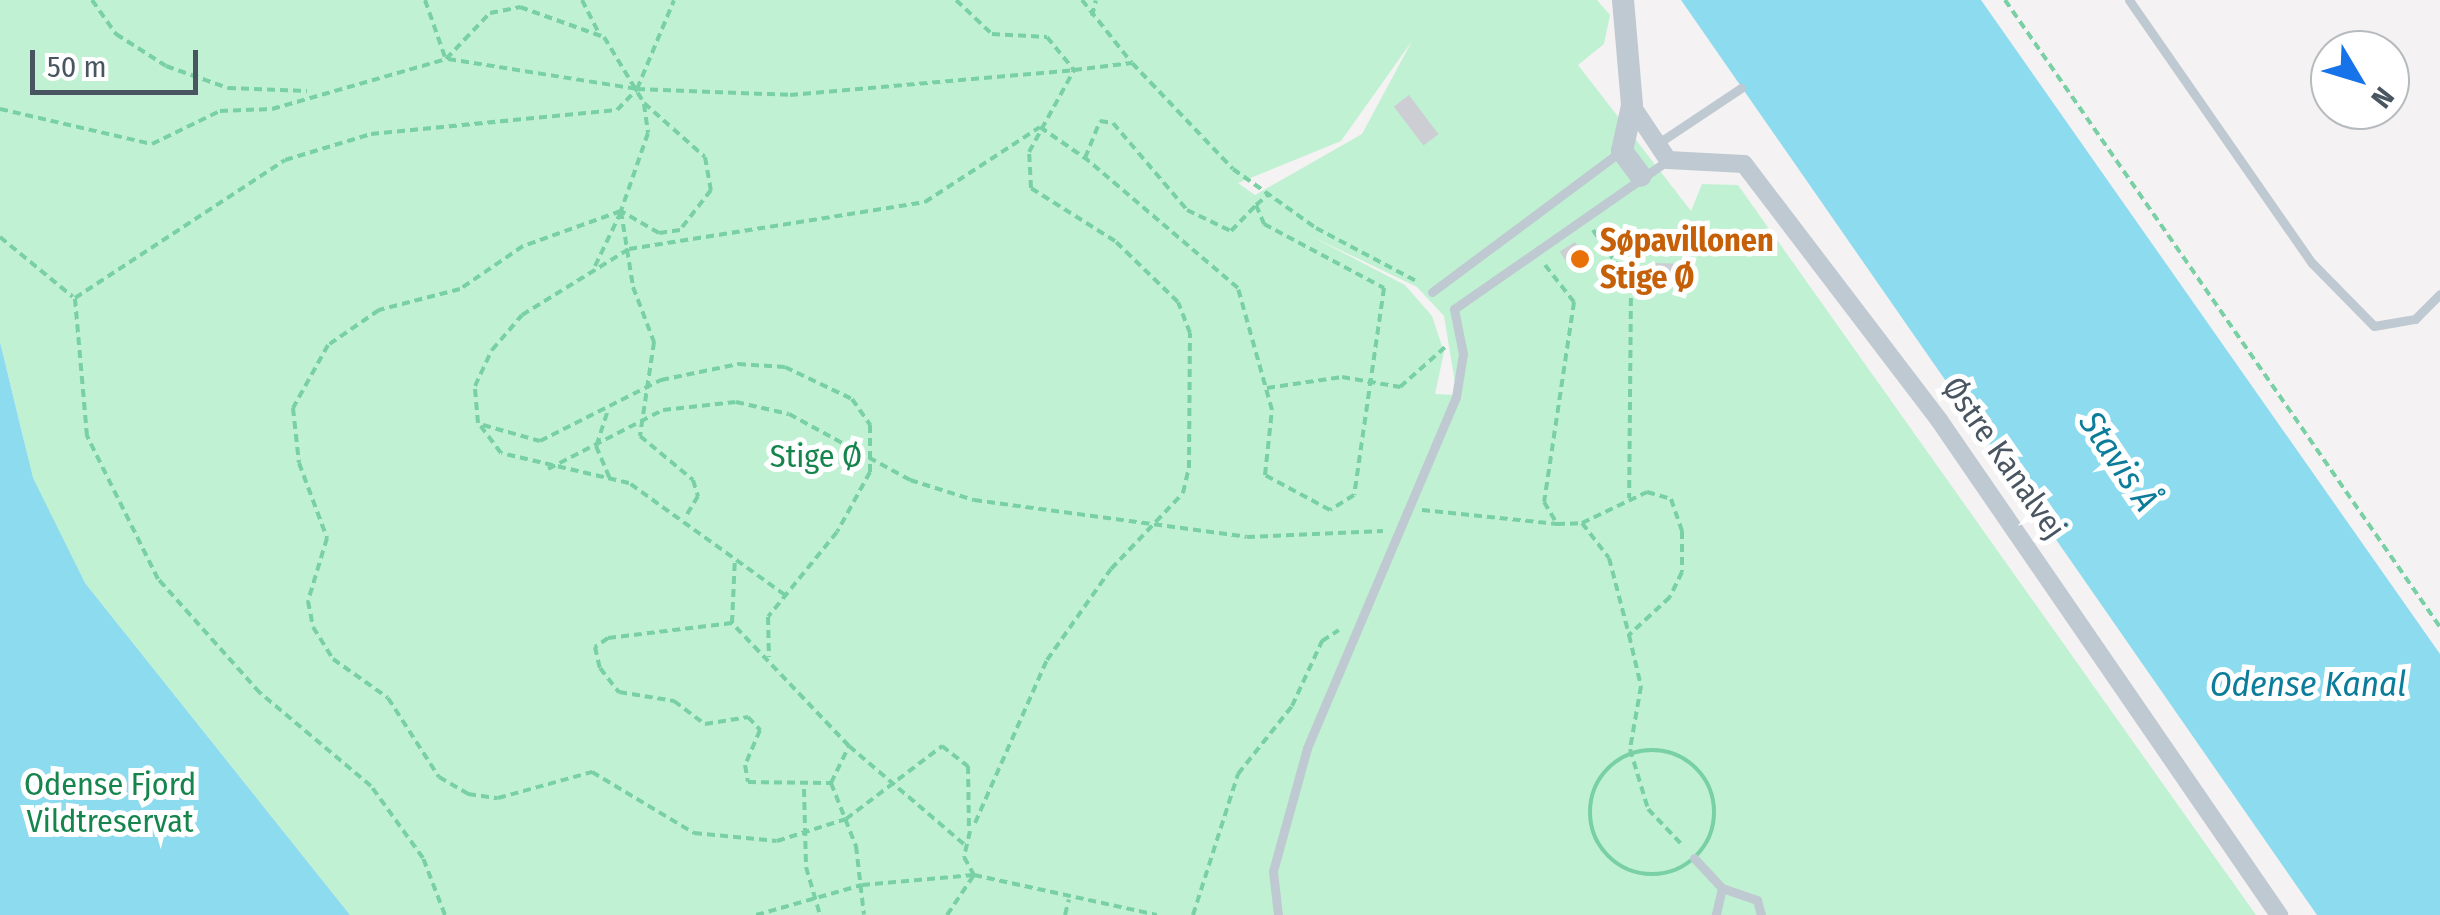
<!DOCTYPE html>
<html>
<head>
<meta charset="utf-8">
<style>
  body { margin:0 }
  #map { position:relative; width:2440px; height:915px; overflow:hidden; background:#f4f2f2; font-family:"Fira Sans Condensed",sans-serif }
  div>[style] { position:absolute }
  .green>* { inset:0; background:#c1f1d3 }
  .water>* { inset:0; background:#8ddbee }
  .building>* { inset:0; background:#ccced4; transform-origin:0 0 }
  .path>* { height:4px; margin-top:-2px; transform-origin:0; background:repeating-linear-gradient(90deg,#78d0a4 0 8px,transparent 0 13px) }
  .path>.ring { margin:-2px; padding:0; box-sizing:content-box; background:none; border:4px solid #78d0a4; border-radius:50% }
  .service>* { height:9px; margin:-4.5px; padding:0 4.5px; transform-origin:4.5px; border-radius:4.5px; background:#bfc9d1 }
  .minor>* { height:18px; margin:-9px; padding:0 9px; transform-origin:9px; border-radius:9px; background:#bfc9d1 }
  .tertiary>* { height:22px; margin:-11px; padding:0 11px; transform-origin:11px; border-radius:11px; background:#bfc9d1 }
  .dots>* { width:28px; height:28px; translate:-50% -50%; box-sizing:border-box; border:5px solid #fff; border-radius:50% }
  span { translate:-50% -50%; white-space:nowrap; text-align:center; line-height:1.15; -webkit-text-stroke:10px #fff; paint-order:stroke }
  .food-label { font-size:32px; color:#c56008; font-weight:700 }
  .left { translate:0 -50%; text-align:left }
  .park-label { font-size:32px; color:#16844d }
  .street-label { font-size:32px; color:#495560 }
  .water-label { font-size:35px; color:#0b7c9a; font-style:italic }
  .north { position:absolute; left:2310px; top:30px; width:100px; height:100px; box-sizing:border-box; background:#fff; border:2px solid #b6bbbf; border-radius:50%; rotate:128deg; font-size:28px; font-weight:700; line-height:40px; text-align:center; color:#495560 }
  .north::after { content:''; display:block; margin:auto; width:35px; height:45px; background:#1773e9; clip-path:polygon(50% 0,100% 100%,50% 72%,0 100%) }
  .scale { position:absolute; left:30px; top:50px; width:168px; height:45px; box-sizing:border-box; border:5px solid #495560; border-top:0; padding-left:12px; font-size:30px; line-height:35px; white-space:nowrap; color:#495560; -webkit-text-stroke:8px #fff; paint-order:stroke }
</style>
</head>
<body>
<div id="map">
  <div class="green">
    <div style="clip-path:polygon(evenodd,0 0,1597px 0,1610px 15px,1604px 44px,1578px 65px,1691px 211px,1702px 184px,1738px 185px,2256px 915px,350px 915px,81px 578px,0 915px,0 392px,26px 449px,0 342px,0 0,1412px 41px,1362px 134px,1255px 195px,1238px 183px,1341px 141px,1412px 41px,0 0,1311px 236px,1417px 287px,1444px 316px,1457px 395px,1435px 394px,1444px 352px,1432px 316px,1405px 285px,1311px 236px)"></div>
  </div>
  <div class="water">
    <div style="clip-path:polygon(1681px 0,1981px 0,2440px 654px,2440px 915px,2317px 915px)"></div>
    <div style="clip-path:polygon(0 342px,33px 478px,85px 583px,350px 915px,0 915px)"></div>
  </div>
  <div class="building">
    <div style="left:1409px;top:95px;width:49px;height:19px;rotate:53deg"></div>
    <div style="left:1575px;top:242px;width:22px;height:18px;rotate:58deg"></div>
    <div style="left:1656px;top:263px;width:25px;height:19px;rotate:2deg"></div>
  </div>
  <div class="path">
    <div style="left:92px;top:0;width:42px;rotate:54.8deg"></div>
    <div style="left:116px;top:34px;width:59px;rotate:32.6deg"></div>
    <div style="left:166px;top:66px;width:66px;rotate:19.5deg"></div>
    <div style="left:228px;top:88px;width:79px;rotate:2.2deg"></div>
    <div style="left:425px;top:0;width:60px;rotate:70.7deg"></div>
    <div style="left:582px;top:0;width:36px;rotate:63deg"></div>
    <div style="left:956px;top:0;width:50px;rotate:43.4deg"></div>
    <div style="left:992px;top:34px;width:55px;rotate:3.1deg"></div>
    <div style="left:1047px;top:37px;width:43px;rotate:50.7deg"></div>
    <div style="left:1082px;top:0;width:80px;rotate:51.6deg"></div>
    <div style="left:2005px;top:0;width:763px;rotate:55.25deg"></div>
    <div style="left:1092px;top:16px;width:16px;rotate:-76deg"></div>
    <div style="left:448px;top:59px;width:191px;rotate:9deg"></div>
    <div style="left:637px;top:89px;width:153px;rotate:2.2deg"></div>
    <div style="left:790px;top:95px;width:285px;rotate:-5deg"></div>
    <div style="left:644px;top:104px;width:29px;rotate:82deg"></div>
    <div style="left:648px;top:133px;width:83px;rotate:109.1deg"></div>
    <div style="left:621px;top:211px;width:77px;rotate:81deg"></div>
    <div style="left:633px;top:287px;width:59px;rotate:69.1deg"></div>
    <div style="left:654px;top:342px;width:95px;rotate:98.5deg"></div>
    <div style="left:640px;top:436px;width:69px;rotate:39.7deg"></div>
    <div style="left:693px;top:480px;width:17px;rotate:73deg"></div>
    <div style="left:698px;top:496px;width:26px;rotate:121deg"></div>
    <div style="left:0;top:109px;width:156px;rotate:13deg"></div>
    <div style="left:152px;top:144px;width:76px;rotate:-25.9deg"></div>
    <div style="left:220px;top:111px;width:52px;rotate:-2.2deg"></div>
    <div style="left:272px;top:109px;width:181px;rotate:-16deg"></div>
    <div style="left:446px;top:59px;width:64px;rotate:-46.3deg"></div>
    <div style="left:490px;top:13px;width:31px;rotate:-11deg"></div>
    <div style="left:520px;top:7px;width:89px;rotate:19.7deg"></div>
    <div style="left:604px;top:37px;width:77px;rotate:58.8deg"></div>
    <div style="left:644px;top:103px;width:81px;rotate:41.5deg"></div>
    <div style="left:705px;top:157px;width:34px;rotate:80deg"></div>
    <div style="left:711px;top:190px;width:51px;rotate:127.8deg"></div>
    <div style="left:680px;top:230px;width:21px;rotate:172deg"></div>
    <div style="left:659px;top:233px;width:44px;rotate:-149.9deg"></div>
    <div style="left:621px;top:211px;width:104px;rotate:160.3deg"></div>
    <div style="left:523px;top:246px;width:76px;rotate:145.7deg"></div>
    <div style="left:460px;top:289px;width:84px;rotate:165.5deg"></div>
    <div style="left:379px;top:310px;width:62px;rotate:145.5deg"></div>
    <div style="left:328px;top:345px;width:72px;rotate:119.1deg"></div>
    <div style="left:293px;top:408px;width:55px;rotate:83.8deg"></div>
    <div style="left:299px;top:463px;width:80px;rotate:69.5deg"></div>
    <div style="left:327px;top:538px;width:66px;rotate:106.8deg"></div>
    <div style="left:308px;top:601px;width:26px;rotate:79deg"></div>
    <div style="left:313px;top:627px;width:38px;rotate:58deg"></div>
    <div style="left:333px;top:659px;width:67px;rotate:35.3deg"></div>
    <div style="left:388px;top:698px;width:94px;rotate:57.2deg"></div>
    <div style="left:439px;top:777px;width:34px;rotate:30deg"></div>
    <div style="left:468px;top:794px;width:30px;rotate:8deg"></div>
    <div style="left:498px;top:798px;width:98px;rotate:-15.5deg"></div>
    <div style="left:592px;top:772px;width:119px;rotate:30.9deg"></div>
    <div style="left:694px;top:833px;width:83px;rotate:5.5deg"></div>
    <div style="left:777px;top:841px;width:72px;rotate:-17.7deg"></div>
    <div style="left:846px;top:819px;width:121px;rotate:-37.2deg"></div>
    <div style="left:942px;top:746px;width:33px;rotate:38deg"></div>
    <div style="left:968px;top:766px;width:65px;rotate:89.1deg"></div>
    <div style="left:1256px;top:205px;width:21px;rotate:67deg"></div>
    <div style="left:1264px;top:224px;width:136px;rotate:28.1deg"></div>
    <div style="left:1384px;top:288px;width:209px;rotate:98.2deg"></div>
    <div style="left:1354px;top:495px;width:28px;rotate:148deg"></div>
    <div style="left:1330px;top:510px;width:74px;rotate:-151.7deg"></div>
    <div style="left:1265px;top:475px;width:65px;rotate:-83.9deg"></div>
    <div style="left:1272px;top:410px;width:127px;rotate:-105.6deg"></div>
    <div style="left:1238px;top:288px;width:201px;rotate:-139.6deg"></div>
    <div style="left:1085px;top:158px;width:40px;rotate:-68deg"></div>
    <div style="left:1100px;top:121px;width:13px;rotate:9deg"></div>
    <div style="left:1113px;top:123px;width:114px;rotate:49.6deg"></div>
    <div style="left:1187px;top:210px;width:49px;rotate:25.5deg"></div>
    <div style="left:1231px;top:231px;width:36px;rotate:-46deg"></div>
    <div style="left:1256px;top:205px;width:16px;rotate:-40deg"></div>
    <div style="left:1593px;top:230px;width:67px;rotate:55.4deg"></div>
    <div style="left:1631px;top:285px;width:213px;rotate:90.5deg"></div>
    <div style="left:0;top:237px;width:94px;rotate:39.4deg"></div>
    <div style="left:1545px;top:265px;width:47px;rotate:51.9deg"></div>
    <div style="left:1574px;top:302px;width:202px;rotate:98.5deg"></div>
    <div style="left:1544px;top:502px;width:26px;rotate:59deg"></div>
    <div style="left:1557px;top:524px;width:25px;rotate:-2deg"></div>
    <div style="left:1582px;top:523px;width:72px;rotate:-25.5deg"></div>
    <div style="left:1647px;top:492px;width:25px;rotate:16deg"></div>
    <div style="left:1671px;top:499px;width:34px;rotate:71deg"></div>
    <div style="left:1682px;top:531px;width:41px;rotate:90deg"></div>
    <div style="left:1682px;top:572px;width:28px;rotate:116deg"></div>
    <div style="left:1670px;top:597px;width:56px;rotate:137.2deg"></div>
    <div style="left:1629px;top:635px;width:52px;rotate:76.8deg"></div>
    <div style="left:1641px;top:686px;width:64px;rotate:99.9deg"></div>
    <div style="left:1630px;top:749px;width:63px;rotate:73.3deg"></div>
    <div style="left:1648px;top:809px;width:52px;rotate:46.5deg"></div>
    <div style="left:595px;top:266px;width:60px;rotate:-64.3deg"></div>
    <div style="left:1267px;top:388px;width:76px;rotate:-8.3deg"></div>
    <div style="left:1342px;top:377px;width:59px;rotate:9.8deg"></div>
    <div style="left:1400px;top:387px;width:60px;rotate:-41.6deg"></div>
    <div style="left:607px;top:413px;width:35px;rotate:108deg"></div>
    <div style="left:596px;top:446px;width:36px;rotate:67deg"></div>
    <div style="left:483px;top:425px;width:59px;rotate:15.7deg"></div>
    <div style="left:540px;top:441px;width:136px;rotate:-26.8deg"></div>
    <div style="left:661px;top:380px;width:79px;rotate:-11.7deg"></div>
    <div style="left:738px;top:364px;width:47px;rotate:3.7deg"></div>
    <div style="left:785px;top:367px;width:74px;rotate:25.5deg"></div>
    <div style="left:852px;top:399px;width:32px;rotate:55deg"></div>
    <div style="left:870px;top:425px;width:47px;rotate:90deg"></div>
    <div style="left:870px;top:472px;width:68px;rotate:118.8deg"></div>
    <div style="left:837px;top:532px;width:109px;rotate:129.1deg"></div>
    <div style="left:768px;top:617px;width:40px;rotate:88.6deg"></div>
    <div style="left:548px;top:469px;width:129px;rotate:-27.2deg"></div>
    <div style="left:663px;top:410px;width:73px;rotate:-6.3deg"></div>
    <div style="left:736px;top:402px;width:54px;rotate:12.8deg"></div>
    <div style="left:789px;top:414px;width:138px;rotate:28.6deg"></div>
    <div style="left:910px;top:480px;width:67px;rotate:17.4deg"></div>
    <div style="left:974px;top:500px;width:275px;rotate:7.7deg"></div>
    <div style="left:1247px;top:537px;width:136px;rotate:-2.5deg"></div>
    <div style="left:1422px;top:510px;width:136px;rotate:5.9deg"></div>
    <div style="left:1582px;top:523px;width:44px;rotate:52.4deg"></div>
    <div style="left:1609px;top:558px;width:80px;rotate:75.4deg"></div>
    <div style="left:785px;top:595px;width:192px;rotate:-144.3deg"></div>
    <div style="left:629px;top:483px;width:131px;rotate:-166.8deg"></div>
    <div style="left:501px;top:453px;width:38px;rotate:-127deg"></div>
    <div style="left:478px;top:423px;width:37px;rotate:-95deg"></div>
    <div style="left:475px;top:386px;width:40px;rotate:-65deg"></div>
    <div style="left:492px;top:350px;width:46px;rotate:-49.4deg"></div>
    <div style="left:522px;top:315px;width:126px;rotate:-31.7deg"></div>
    <div style="left:629px;top:249px;width:300px;rotate:-9deg"></div>
    <div style="left:925px;top:202px;width:137px;rotate:-33.1deg"></div>
    <div style="left:1040px;top:127px;width:55px;rotate:34.6deg"></div>
    <div style="left:732px;top:623px;width:125px;rotate:173.1deg"></div>
    <div style="left:608px;top:638px;width:16px;rotate:145deg"></div>
    <div style="left:595px;top:647px;width:22px;rotate:77deg"></div>
    <div style="left:600px;top:668px;width:31px;rotate:52deg"></div>
    <div style="left:619px;top:692px;width:56px;rotate:9.3deg"></div>
    <div style="left:674px;top:701px;width:39px;rotate:37deg"></div>
    <div style="left:705px;top:724px;width:44px;rotate:-9.2deg"></div>
    <div style="left:748px;top:717px;width:18px;rotate:47deg"></div>
    <div style="left:760px;top:730px;width:38px;rotate:113deg"></div>
    <div style="left:745px;top:765px;width:17px;rotate:80deg"></div>
    <div style="left:748px;top:782px;width:83px;rotate:0.7deg"></div>
    <div style="left:831px;top:783px;width:41px;rotate:-64.1deg"></div>
    <div style="left:849px;top:746px;width:170px;rotate:-133.6deg"></div>
    <div style="left:732px;top:623px;width:65px;rotate:-87.4deg"></div>
    <div style="left:849px;top:746px;width:154px;rotate:40.5deg"></div>
    <div class="ring" style="left:1590px;top:750px;width:120px;height:120px"></div>
    <div style="left:831px;top:783px;width:68px;rotate:68.4deg"></div>
    <div style="left:856px;top:846px;width:69px;rotate:83.4deg"></div>
    <div style="left:804px;top:789px;width:78px;rotate:88.5deg"></div>
    <div style="left:806px;top:867px;width:50px;rotate:73.7deg"></div>
    <div style="left:975px;top:823px;width:178px;rotate:-66.2deg"></div>
    <div style="left:1047px;top:660px;width:111px;rotate:-54.9deg"></div>
    <div style="left:1111px;top:569px;width:105px;rotate:-46.5deg"></div>
    <div style="left:1183px;top:493px;width:26px;rotate:-77deg"></div>
    <div style="left:1189px;top:468px;width:135px;rotate:-89.6deg"></div>
    <div style="left:1190px;top:333px;width:33px;rotate:-111deg"></div>
    <div style="left:1178px;top:302px;width:88px;rotate:-135.9deg"></div>
    <div style="left:1115px;top:241px;width:99px;rotate:-147.8deg"></div>
    <div style="left:1031px;top:188px;width:36px;rotate:-93deg"></div>
    <div style="left:1029px;top:152px;width:94px;rotate:-61.2deg"></div>
    <div style="left:1074px;top:70px;width:58px;rotate:-6.9deg"></div>
    <div style="left:1132px;top:63px;width:146px;rotate:46.4deg"></div>
    <div style="left:1233px;top:169px;width:102px;rotate:35.4deg"></div>
    <div style="left:1316px;top:228px;width:115px;rotate:27.9deg"></div>
    <div style="left:970px;top:831px;width:27px;rotate:103deg"></div>
    <div style="left:964px;top:857px;width:21px;rotate:61deg"></div>
    <div style="left:445px;top:915px;width:61px;rotate:-111.1deg"></div>
    <div style="left:423px;top:858px;width:89px;rotate:-125.8deg"></div>
    <div style="left:371px;top:786px;width:145px;rotate:-140deg"></div>
    <div style="left:260px;top:693px;width:153px;rotate:-131.8deg"></div>
    <div style="left:158px;top:579px;width:160px;rotate:-116.4deg"></div>
    <div style="left:87px;top:436px;width:139px;rotate:-95deg"></div>
    <div style="left:75px;top:298px;width:251px;rotate:-33.3deg"></div>
    <div style="left:285px;top:160px;width:90px;rotate:-16.8deg"></div>
    <div style="left:371px;top:134px;width:247px;rotate:-5.6deg"></div>
    <div style="left:617px;top:110px;width:29px;rotate:-46deg"></div>
    <div style="left:637px;top:89px;width:96px;rotate:-67.4deg"></div>
    <div style="left:756px;top:915px;width:110px;rotate:-15.8deg"></div>
    <div style="left:862px;top:885px;width:112px;rotate:-5.1deg"></div>
    <div style="left:974px;top:875px;width:187px;rotate:12.3deg"></div>
    <div style="left:947px;top:915px;width:48px;rotate:-56deg"></div>
    <div style="left:1065px;top:915px;width:16px;rotate:-76deg"></div>
    <div style="left:1193px;top:915px;width:148px;rotate:-72.3deg"></div>
    <div style="left:1238px;top:774px;width:87px;rotate:-51.5deg"></div>
    <div style="left:1292px;top:706px;width:72px;rotate:-65.2deg"></div>
    <div style="left:1322px;top:641px;width:20px;rotate:-33deg"></div>
  </div>
  <div class="service">
    <div style="left:2129px;top:0;width:320px;rotate:55.2deg"></div>
    <div style="left:2312px;top:263px;width:88px;rotate:45.5deg"></div>
    <div style="left:2374px;top:326px;width:42px;rotate:-9.7deg"></div>
    <div style="left:2415px;top:319px;width:35px;rotate:-45deg"></div>
    <div style="left:1657px;top:144px;width:101px;rotate:-33.7deg"></div>
    <div style="left:1432px;top:292px;width:234px;rotate:-36.7deg"></div>
    <div style="left:1694px;top:858px;width:41px;rotate:47deg"></div>
    <div style="left:1722px;top:888px;width:28px;rotate:103deg"></div>
    <div style="left:1722px;top:888px;width:37px;rotate:19deg"></div>
    <div style="left:1757px;top:900px;width:16px;rotate:75deg"></div>
    <div style="left:1278px;top:915px;width:44px;rotate:-96.5deg"></div>
    <div style="left:1273px;top:871px;width:128px;rotate:-74.5deg"></div>
    <div style="left:1307px;top:748px;width:381px;rotate:-67deg"></div>
    <div style="left:1456px;top:397px;width:44px;rotate:-80.8deg"></div>
    <div style="left:1463px;top:354px;width:46px;rotate:-101.3deg"></div>
    <div style="left:1454px;top:309px;width:261px;rotate:-34.8deg"></div>
  </div>
  <div class="minor">
    <div style="left:1632px;top:106px;width:65px;rotate:56.3deg"></div>
    <div style="left:1668px;top:160px;width:76px;rotate:3deg"></div>
    <div style="left:1744px;top:164px;width:322px;rotate:52.7deg"></div>
    <div style="left:1939px;top:420px;width:601px;rotate:55.52deg"></div>
  </div>
  <div class="tertiary">
    <div style="left:1623px;top:0;width:106px;rotate:85.1deg"></div>
    <div style="left:1632px;top:106px;width:46px;rotate:102.5deg"></div>
    <div style="left:1622px;top:151px;width:31px;rotate:53deg"></div>
  </div>
  <div class="dots">
    <div style="left:1580px;top:259px;background:#e8710a"></div>
  </div>
  <div class="food-label">
    <span class="left" style="left:1600px;top:259px">Søpavillonen<br>Stige Ø</span>
  </div>
  <div class="park-label">
    <span style="left:816px;top:456px">Stige Ø</span>
    <span style="left:110px;top:803px">Odense Fjord<br>Vildtreservat</span>
  </div>
  <div class="street-label">
    <span style="left:2004px;top:458px;rotate:55deg">Østre Kanalvej</span>
  </div>
  <div class="water-label">
    <span style="left:2119px;top:461px;rotate:56deg">Stavis Å</span>
    <span style="left:2308px;top:684px">Odense Kanal</span>
  </div>
  <div class="north">N</div>
  <div class="scale">50 m</div>
</div>
</body>
</html>
